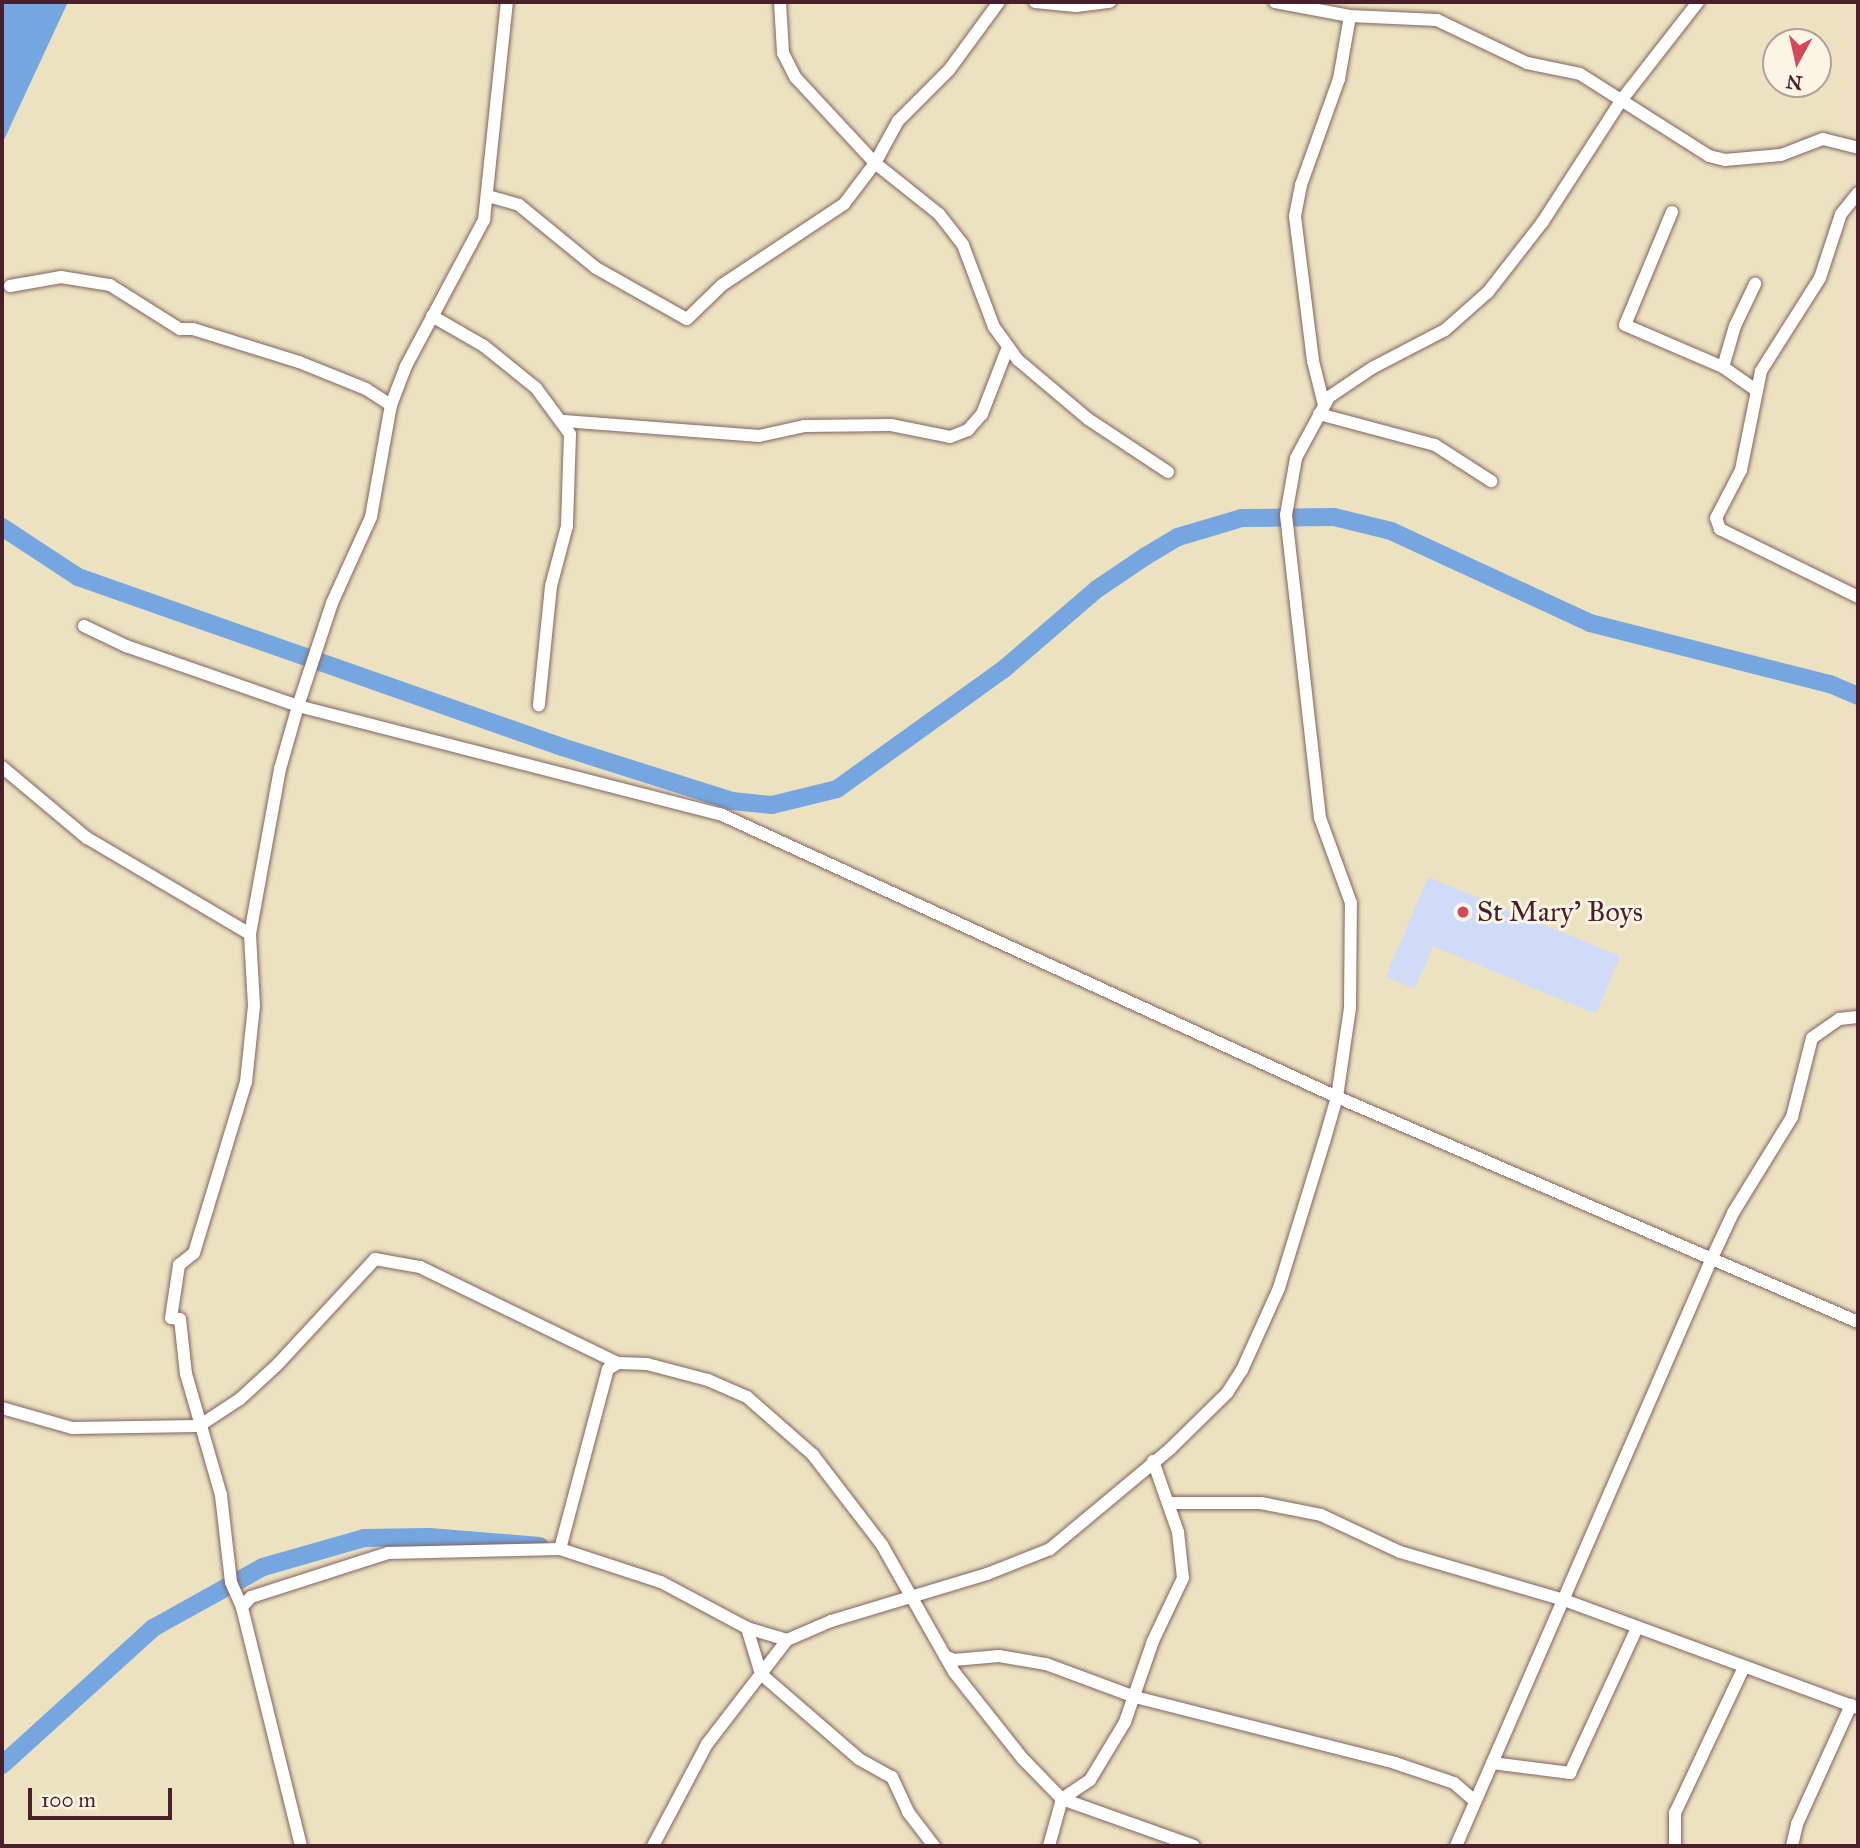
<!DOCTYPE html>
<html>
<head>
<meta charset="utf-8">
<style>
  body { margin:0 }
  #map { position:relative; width:1860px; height:1848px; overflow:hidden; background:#ece2c0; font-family:"IM FELL Great Primer",serif }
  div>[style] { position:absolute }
  .built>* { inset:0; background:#d0daf9 }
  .water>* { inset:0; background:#75a6e0 }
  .river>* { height:18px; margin:-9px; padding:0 9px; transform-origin:9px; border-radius:9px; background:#75a6e0 }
  .roads { filter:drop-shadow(0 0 2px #83635f) drop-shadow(0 0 2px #83635f) }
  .minor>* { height:12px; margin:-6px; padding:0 6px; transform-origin:6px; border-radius:6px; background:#fff }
  .dots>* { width:19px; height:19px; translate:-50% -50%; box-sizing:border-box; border:4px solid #fcf5e5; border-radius:50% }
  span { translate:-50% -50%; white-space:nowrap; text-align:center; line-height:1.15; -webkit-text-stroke:6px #fcf5e5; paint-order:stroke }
  .poi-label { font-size:28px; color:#4a1f2b }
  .left { translate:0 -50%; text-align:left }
  .frame { position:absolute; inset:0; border:4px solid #4a1f2b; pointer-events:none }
  .north { position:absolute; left:1762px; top:28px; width:70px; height:70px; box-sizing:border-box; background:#fcf5e5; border:2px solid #b59f9b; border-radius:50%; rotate:188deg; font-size:19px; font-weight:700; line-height:28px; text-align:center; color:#4a1f2b }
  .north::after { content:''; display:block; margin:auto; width:24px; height:32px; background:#d1495b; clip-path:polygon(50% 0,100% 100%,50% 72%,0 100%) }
  .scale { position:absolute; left:28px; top:1788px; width:144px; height:32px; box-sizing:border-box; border:4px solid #4a1f2b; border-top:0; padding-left:9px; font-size:21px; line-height:24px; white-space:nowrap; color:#4a1f2b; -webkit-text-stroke:5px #fcf5e5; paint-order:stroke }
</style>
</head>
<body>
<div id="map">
  <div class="built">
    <div style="clip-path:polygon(1428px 877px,1620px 956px,1596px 1014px,1433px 946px,1415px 989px,1386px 977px)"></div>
  </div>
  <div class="water">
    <div style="clip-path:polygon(2px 2px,68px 2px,2px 144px)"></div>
  </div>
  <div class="river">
    <div style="left:2px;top:527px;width:91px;rotate:33.3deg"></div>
    <div style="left:78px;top:577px;width:513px;rotate:19.35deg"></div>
    <div style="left:562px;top:747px;width:178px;rotate:17.6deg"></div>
    <div style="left:732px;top:801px;width:40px;rotate:5.7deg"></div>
    <div style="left:772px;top:805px;width:67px;rotate:-13.8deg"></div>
    <div style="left:837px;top:789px;width:206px;rotate:-35.7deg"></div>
    <div style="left:1004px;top:669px;width:123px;rotate:-40.7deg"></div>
    <div style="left:1097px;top:589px;width:59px;rotate:-34deg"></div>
    <div style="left:1146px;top:556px;width:37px;rotate:-31deg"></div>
    <div style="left:1178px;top:537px;width:67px;rotate:-16.5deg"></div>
    <div style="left:1242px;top:518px;width:92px;rotate:-0.6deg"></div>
    <div style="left:1334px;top:517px;width:59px;rotate:13.8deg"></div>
    <div style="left:1391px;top:531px;width:219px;rotate:24.8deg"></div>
    <div style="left:1590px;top:623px;width:248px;rotate:14.3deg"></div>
    <div style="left:1830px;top:684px;width:30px;rotate:23deg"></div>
    <div style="left:2px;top:1765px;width:204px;rotate:-42.2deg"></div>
    <div style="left:153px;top:1628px;width:126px;rotate:-29deg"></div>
    <div style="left:263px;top:1567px;width:105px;rotate:-16deg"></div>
    <div style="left:364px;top:1538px;width:65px;rotate:-0.9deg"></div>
    <div style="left:429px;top:1537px;width:111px;rotate:4.6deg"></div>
  </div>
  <div class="roads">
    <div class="minor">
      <div style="left:780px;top:2px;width:51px;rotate:86.6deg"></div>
      <div style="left:783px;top:53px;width:28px;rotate:63deg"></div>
      <div style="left:796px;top:78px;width:116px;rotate:47.1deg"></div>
      <div style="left:875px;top:163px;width:82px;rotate:38.6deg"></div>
      <div style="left:939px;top:214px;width:39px;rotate:52deg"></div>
      <div style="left:963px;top:245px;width:88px;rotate:69.3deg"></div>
      <div style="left:994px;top:327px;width:41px;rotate:54deg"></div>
      <div style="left:1018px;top:360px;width:92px;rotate:40.1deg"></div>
      <div style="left:1088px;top:419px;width:96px;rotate:33.5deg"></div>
      <div style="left:1035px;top:2px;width:41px;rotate:5.6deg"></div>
      <div style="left:1076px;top:6px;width:34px;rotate:-7deg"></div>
      <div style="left:1275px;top:2px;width:76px;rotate:10.6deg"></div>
      <div style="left:1350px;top:16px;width:87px;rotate:2.6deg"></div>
      <div style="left:1437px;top:20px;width:100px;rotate:25.5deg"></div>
      <div style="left:1527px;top:63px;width:54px;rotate:11.7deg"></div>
      <div style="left:1580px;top:74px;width:153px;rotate:32.4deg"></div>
      <div style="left:1709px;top:156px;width:16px;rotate:14deg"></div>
      <div style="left:1725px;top:160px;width:56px;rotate:-5.1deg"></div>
      <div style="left:1781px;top:155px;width:45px;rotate:-20.9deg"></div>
      <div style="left:1823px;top:139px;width:36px;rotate:14deg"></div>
      <div style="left:1858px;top:193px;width:27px;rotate:129deg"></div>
      <div style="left:1841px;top:214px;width:67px;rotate:108.2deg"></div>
      <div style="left:1820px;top:278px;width:110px;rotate:122.4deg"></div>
      <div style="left:1761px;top:371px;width:101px;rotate:101.4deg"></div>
      <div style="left:1741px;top:470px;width:54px;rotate:117.5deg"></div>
      <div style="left:1716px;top:518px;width:12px;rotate:70deg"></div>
      <div style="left:1720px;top:529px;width:154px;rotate:26.2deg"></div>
      <div style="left:488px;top:196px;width:32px;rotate:16deg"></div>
      <div style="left:519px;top:205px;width:99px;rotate:39.3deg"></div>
      <div style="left:596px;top:268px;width:104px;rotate:29.3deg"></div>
      <div style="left:687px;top:319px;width:49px;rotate:-44.2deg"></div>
      <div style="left:722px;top:285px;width:146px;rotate:-33.6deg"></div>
      <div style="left:844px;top:204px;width:51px;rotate:-52.9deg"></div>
      <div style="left:875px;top:163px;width:48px;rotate:-61.3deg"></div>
      <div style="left:898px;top:121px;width:72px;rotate:-45deg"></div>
      <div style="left:949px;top:70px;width:84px;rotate:-53.7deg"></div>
      <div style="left:1672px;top:212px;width:122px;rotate:112.6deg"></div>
      <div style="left:1625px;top:325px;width:107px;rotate:23.2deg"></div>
      <div style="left:1723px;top:367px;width:39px;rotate:35deg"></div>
      <div style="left:10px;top:286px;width:52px;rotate:-10deg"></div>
      <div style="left:61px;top:277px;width:50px;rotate:9.3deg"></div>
      <div style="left:110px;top:285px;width:83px;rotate:32.2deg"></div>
      <div style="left:180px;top:329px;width:13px"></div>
      <div style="left:193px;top:329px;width:111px;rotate:17.3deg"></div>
      <div style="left:299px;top:362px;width:72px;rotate:21.9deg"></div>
      <div style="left:366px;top:389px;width:30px;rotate:33deg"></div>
      <div style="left:432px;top:316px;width:60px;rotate:30deg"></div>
      <div style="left:484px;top:346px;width:67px;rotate:38.9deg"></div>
      <div style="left:536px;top:388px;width:57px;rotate:53.5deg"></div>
      <div style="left:570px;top:434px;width:92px;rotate:91.9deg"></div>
      <div style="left:567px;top:526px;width:62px;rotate:104.9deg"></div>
      <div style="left:551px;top:586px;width:120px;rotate:95.8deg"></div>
      <div style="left:1723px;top:367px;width:43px;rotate:-73.7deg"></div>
      <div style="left:1735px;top:326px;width:47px;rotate:-64.5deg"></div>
      <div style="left:1324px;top:405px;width:45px;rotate:-104deg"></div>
      <div style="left:1313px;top:361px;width:146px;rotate:-97.1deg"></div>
      <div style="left:1295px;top:216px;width:32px;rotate:-79deg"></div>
      <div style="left:1301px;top:185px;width:113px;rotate:-70.3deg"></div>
      <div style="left:1339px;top:79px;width:64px;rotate:-80.1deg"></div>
      <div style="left:1319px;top:414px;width:120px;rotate:15deg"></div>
      <div style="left:1435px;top:445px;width:67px;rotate:32.7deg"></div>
      <div style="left:564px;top:421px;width:196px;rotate:4.4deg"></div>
      <div style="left:759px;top:436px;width:46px;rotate:-12.5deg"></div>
      <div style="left:804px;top:426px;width:87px;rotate:-0.7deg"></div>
      <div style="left:891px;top:425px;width:60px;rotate:11.5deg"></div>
      <div style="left:950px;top:437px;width:19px;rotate:-21deg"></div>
      <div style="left:968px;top:430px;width:21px;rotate:-49deg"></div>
      <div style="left:982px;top:414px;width:72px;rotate:-68.8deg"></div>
      <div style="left:84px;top:626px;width:47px;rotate:25.5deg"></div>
      <div style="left:126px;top:646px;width:182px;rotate:19.2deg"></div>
      <div style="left:298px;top:706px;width:436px;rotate:14.4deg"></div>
      <div style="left:720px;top:814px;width:679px;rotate:24.64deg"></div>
      <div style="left:1337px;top:1097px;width:568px;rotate:23.36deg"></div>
      <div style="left:2px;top:767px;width:111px;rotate:39.9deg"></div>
      <div style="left:87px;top:838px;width:189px;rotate:30.5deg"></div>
      <div style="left:2px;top:1408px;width:73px;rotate:15.9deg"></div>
      <div style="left:72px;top:1428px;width:127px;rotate:-0.9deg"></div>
      <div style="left:199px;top:1426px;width:49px;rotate:-33.4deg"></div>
      <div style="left:240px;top:1399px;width:50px;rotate:-42.6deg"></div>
      <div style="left:277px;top:1365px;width:144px;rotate:-47.2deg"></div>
      <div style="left:375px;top:1259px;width:46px;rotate:10.1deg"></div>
      <div style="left:420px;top:1267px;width:220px;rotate:25.9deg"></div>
      <div style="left:1153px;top:1461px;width:75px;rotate:70.6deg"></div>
      <div style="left:1178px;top:1532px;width:46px;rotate:83.8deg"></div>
      <div style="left:1183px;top:1578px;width:70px;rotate:115.5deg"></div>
      <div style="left:1153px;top:1641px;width:86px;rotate:109.1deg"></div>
      <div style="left:1125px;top:1722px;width:68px;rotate:121.1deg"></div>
      <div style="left:1090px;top:1780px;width:34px;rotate:146deg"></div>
      <div style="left:1062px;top:1799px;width:140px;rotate:19.6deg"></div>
      <div style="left:1170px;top:1503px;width:91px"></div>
      <div style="left:1261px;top:1503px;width:61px;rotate:11.3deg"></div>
      <div style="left:1321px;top:1515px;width:87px;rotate:25.1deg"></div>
      <div style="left:1400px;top:1552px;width:171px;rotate:16.3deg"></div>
      <div style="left:1564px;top:1600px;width:313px;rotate:20.2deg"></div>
      <div style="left:560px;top:1549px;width:186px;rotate:-75.1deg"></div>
      <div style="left:608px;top:1369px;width:12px;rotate:-31deg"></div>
      <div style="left:618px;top:1363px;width:29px;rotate:2deg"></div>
      <div style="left:647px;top:1364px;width:63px;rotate:14.7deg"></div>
      <div style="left:708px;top:1380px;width:43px;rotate:23.6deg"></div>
      <div style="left:747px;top:1397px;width:88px;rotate:41.3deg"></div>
      <div style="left:813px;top:1455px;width:113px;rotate:52.5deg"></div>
      <div style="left:882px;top:1545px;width:146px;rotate:60.4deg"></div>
      <div style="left:954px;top:1672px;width:111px;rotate:51.6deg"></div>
      <div style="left:1023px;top:1759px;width:56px;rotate:45.7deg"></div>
      <div style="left:1062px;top:1799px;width:49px;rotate:105.5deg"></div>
      <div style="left:242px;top:1607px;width:27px;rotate:-114deg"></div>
      <div style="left:231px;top:1582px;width:88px;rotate:-96.6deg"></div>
      <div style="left:221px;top:1495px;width:126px;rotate:-106.1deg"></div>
      <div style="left:186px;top:1374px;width:55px;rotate:-96.2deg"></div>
      <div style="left:180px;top:1319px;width:9px;rotate:-174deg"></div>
      <div style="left:171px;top:1318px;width:54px;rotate:-81.4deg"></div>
      <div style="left:179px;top:1265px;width:19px;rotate:-39deg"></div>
      <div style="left:194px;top:1253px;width:179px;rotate:-73.1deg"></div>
      <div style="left:246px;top:1082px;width:76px;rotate:-84deg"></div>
      <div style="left:254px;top:1006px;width:72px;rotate:-93.2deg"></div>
      <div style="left:250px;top:934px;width:168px;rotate:-79.7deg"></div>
      <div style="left:280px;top:769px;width:66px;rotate:-74.1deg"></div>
      <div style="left:298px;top:706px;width:108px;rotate:-71.7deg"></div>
      <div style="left:332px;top:603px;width:94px;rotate:-65.6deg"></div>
      <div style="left:371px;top:517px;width:114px;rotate:-79.9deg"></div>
      <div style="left:391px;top:405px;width:42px;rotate:-69deg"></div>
      <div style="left:406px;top:366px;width:166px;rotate:-61.9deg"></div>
      <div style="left:484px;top:220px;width:219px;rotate:-84deg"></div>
      <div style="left:747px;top:1628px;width:48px;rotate:73.1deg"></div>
      <div style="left:761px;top:1674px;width:130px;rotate:40.9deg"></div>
      <div style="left:859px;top:1759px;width:38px;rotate:29deg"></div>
      <div style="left:892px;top:1777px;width:38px;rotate:65deg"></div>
      <div style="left:908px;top:1812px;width:43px;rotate:52.6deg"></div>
      <div style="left:945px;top:1656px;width:10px;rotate:24deg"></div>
      <div style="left:954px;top:1660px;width:45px;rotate:-5.1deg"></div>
      <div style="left:999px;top:1656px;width:48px;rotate:9.7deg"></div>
      <div style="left:1046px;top:1664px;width:95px;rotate:20.3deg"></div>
      <div style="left:1135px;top:1697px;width:268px;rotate:14.2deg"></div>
      <div style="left:1395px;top:1763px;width:62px;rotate:18.7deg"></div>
      <div style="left:1454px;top:1783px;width:28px;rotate:41deg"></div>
      <div style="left:1492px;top:1763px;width:79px;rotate:7.3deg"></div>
      <div style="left:1570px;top:1773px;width:160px;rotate:-65.2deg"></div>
      <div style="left:301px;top:1846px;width:246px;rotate:-103.9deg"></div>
      <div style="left:242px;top:1607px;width:13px;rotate:-48deg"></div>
      <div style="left:251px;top:1597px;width:144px;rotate:-17.8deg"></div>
      <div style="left:388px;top:1553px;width:172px;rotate:-1.3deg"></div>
      <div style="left:560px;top:1549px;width:106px;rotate:18.1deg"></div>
      <div style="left:661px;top:1582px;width:98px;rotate:28.1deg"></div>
      <div style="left:747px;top:1628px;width:42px;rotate:16.7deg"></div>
      <div style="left:653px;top:1846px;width:115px;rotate:-62.1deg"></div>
      <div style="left:707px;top:1744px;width:131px;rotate:-52.4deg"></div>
      <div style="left:787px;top:1640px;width:48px;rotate:-23.4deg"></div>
      <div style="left:831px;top:1621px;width:163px;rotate:-16.8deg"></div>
      <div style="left:987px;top:1574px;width:68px;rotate:-21.6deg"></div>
      <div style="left:1050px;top:1549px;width:156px;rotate:-39.8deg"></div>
      <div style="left:1170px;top:1449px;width:80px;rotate:-44.5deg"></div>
      <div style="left:1227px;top:1393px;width:27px;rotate:-57deg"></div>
      <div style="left:1242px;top:1370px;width:90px;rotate:-65.7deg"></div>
      <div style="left:1279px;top:1288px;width:153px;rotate:-72.9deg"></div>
      <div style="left:1324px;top:1142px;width:47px;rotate:-73.9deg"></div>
      <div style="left:1337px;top:1097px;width:90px;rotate:-81.7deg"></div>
      <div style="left:1350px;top:1008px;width:105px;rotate:-89.5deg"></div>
      <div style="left:1351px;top:903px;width:90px;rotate:-110deg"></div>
      <div style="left:1320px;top:818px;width:305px;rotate:-96.4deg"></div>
      <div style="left:1286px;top:515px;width:58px;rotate:-80deg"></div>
      <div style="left:1296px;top:458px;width:69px;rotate:-61.6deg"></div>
      <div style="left:1329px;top:397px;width:52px;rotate:-34deg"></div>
      <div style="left:1372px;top:368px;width:82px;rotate:-27.5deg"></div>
      <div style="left:1445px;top:330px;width:57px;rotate:-41.5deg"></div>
      <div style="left:1488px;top:292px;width:88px;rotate:-52deg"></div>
      <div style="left:1542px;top:223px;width:149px;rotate:-57.1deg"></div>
      <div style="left:1623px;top:98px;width:122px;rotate:-52deg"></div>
      <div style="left:1456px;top:1846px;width:641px;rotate:-66.47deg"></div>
      <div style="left:1712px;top:1258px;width:50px;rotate:-65deg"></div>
      <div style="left:1733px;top:1213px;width:113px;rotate:-58.4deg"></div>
      <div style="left:1792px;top:1117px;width:81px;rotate:-75.8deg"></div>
      <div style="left:1812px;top:1038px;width:33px;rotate:-35deg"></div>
      <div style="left:1839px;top:1019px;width:19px;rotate:-6deg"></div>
      <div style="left:1675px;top:1846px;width:33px;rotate:-90deg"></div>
      <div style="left:1675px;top:1813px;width:161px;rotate:-64.7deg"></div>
      <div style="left:1792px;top:1846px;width:23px;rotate:-77deg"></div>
      <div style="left:1797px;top:1824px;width:131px;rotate:-65.6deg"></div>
    </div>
  </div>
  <div class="dots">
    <div style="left:1463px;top:912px;background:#d1495b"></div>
  </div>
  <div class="poi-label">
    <span class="left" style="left:1477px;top:912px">St Mary' Boys</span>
  </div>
  <div class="frame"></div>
  <div class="north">N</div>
  <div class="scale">100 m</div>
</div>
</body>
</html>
